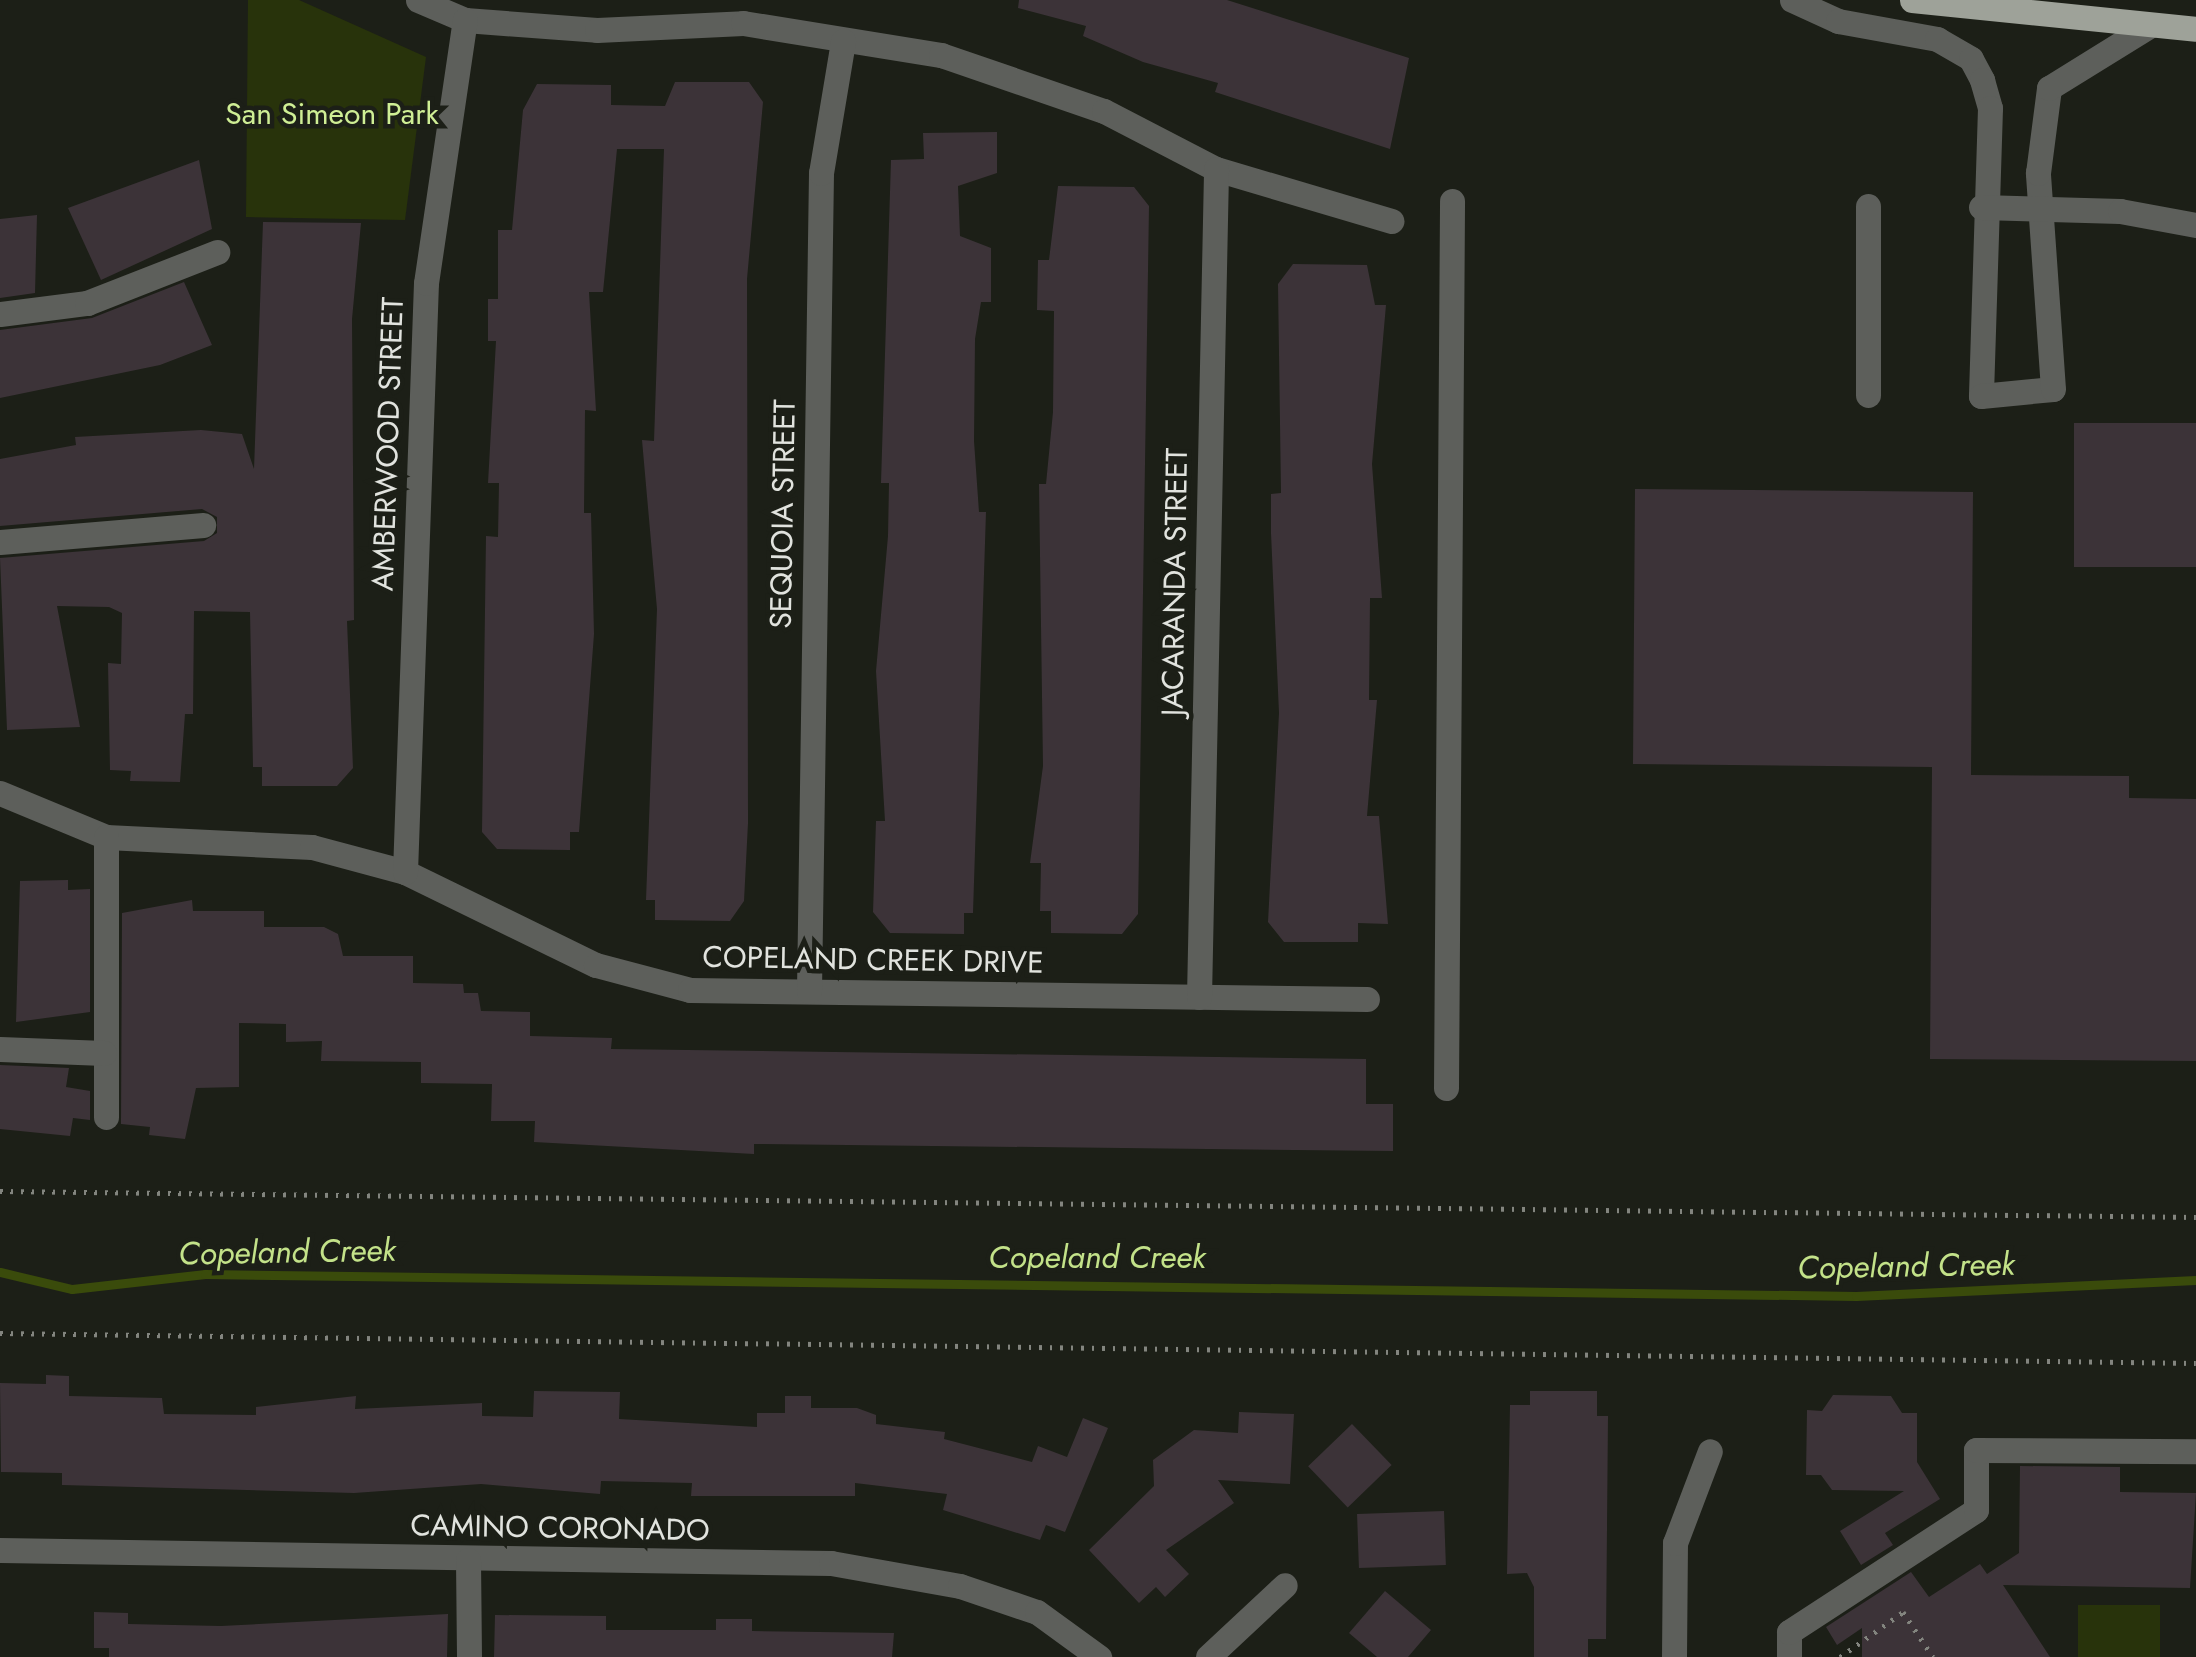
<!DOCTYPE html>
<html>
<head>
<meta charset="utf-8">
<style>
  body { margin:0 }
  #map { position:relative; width:2196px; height:1657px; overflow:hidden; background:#1c1f17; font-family:Jost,sans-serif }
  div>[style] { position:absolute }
  .green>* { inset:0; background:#28330b; transform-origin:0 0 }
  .stream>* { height:9px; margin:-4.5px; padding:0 4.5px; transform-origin:4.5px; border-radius:4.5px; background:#3a4b0b }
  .building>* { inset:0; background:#3c3338; transform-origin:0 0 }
  .path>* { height:5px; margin-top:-2.5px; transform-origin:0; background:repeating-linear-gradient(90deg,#83857f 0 2.5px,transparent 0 10.5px) }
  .minor>* { height:25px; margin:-12.5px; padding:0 12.5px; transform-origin:12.5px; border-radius:12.5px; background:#5d5f5b }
  .major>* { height:25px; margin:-12.5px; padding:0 12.5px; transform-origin:12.5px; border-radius:12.5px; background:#9ea299 }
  span { translate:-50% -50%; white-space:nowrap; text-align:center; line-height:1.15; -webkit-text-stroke:9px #1c1f17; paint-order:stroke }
  .park-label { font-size:30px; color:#cfee95 }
  .street-label { font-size:30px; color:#e1e3de }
  .water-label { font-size:32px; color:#c3e289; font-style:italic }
</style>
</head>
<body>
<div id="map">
  <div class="green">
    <div style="clip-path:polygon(248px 0,299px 0,426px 57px,405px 220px,246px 217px)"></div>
    <div style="left:2078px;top:1605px;width:82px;height:52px"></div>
  </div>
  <div class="stream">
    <div style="left:0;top:1272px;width:74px;rotate:13.3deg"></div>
    <div style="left:72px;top:1289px;width:134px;rotate:-6.4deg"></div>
    <div style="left:205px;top:1274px;width:1651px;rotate:0.76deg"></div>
    <div style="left:1856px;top:1296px;width:340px;rotate:-2.7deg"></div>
  </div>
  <div class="building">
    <div style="clip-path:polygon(1019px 0,1227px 0,1409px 58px,1390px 149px,1215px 92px,1218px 83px,1143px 62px,1083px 36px,1086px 26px,1018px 8px)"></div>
    <div style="clip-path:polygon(675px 82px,749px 82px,763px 102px,747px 279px,748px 823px,744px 901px,730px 921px,655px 920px,655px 900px,646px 900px,657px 609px,642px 440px,654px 441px,664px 149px,617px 149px,603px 292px,589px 292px,596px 411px,585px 410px,584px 513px,591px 513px,594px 634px,579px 832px,570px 832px,570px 850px,497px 849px,482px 832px,486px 536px,498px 537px,499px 483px,488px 483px,496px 341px,488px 341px,488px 299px,498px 299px,498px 230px,512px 230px,523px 110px,537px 84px,611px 85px,611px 105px,665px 106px)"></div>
    <div style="clip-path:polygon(997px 132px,997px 173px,958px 186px,960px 236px,991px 248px,991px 302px,981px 302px,975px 339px,974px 441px,979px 512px,986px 512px,973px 913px,964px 913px,964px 934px,890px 933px,873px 912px,876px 821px,885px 821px,876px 671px,888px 536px,889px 483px,881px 483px,891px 160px,924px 159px,923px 133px)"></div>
    <div style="clip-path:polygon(199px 160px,212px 229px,101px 280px,68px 208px)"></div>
    <div style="clip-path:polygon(1058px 186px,1134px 187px,1149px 206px,1138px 914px,1122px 934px,1051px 933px,1051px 911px,1040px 911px,1041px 863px,1030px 863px,1043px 766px,1039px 484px,1046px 484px,1053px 412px,1054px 311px,1037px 310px,1038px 260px,1049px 260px)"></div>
    <div style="clip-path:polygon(37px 215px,35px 293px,0 298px,0 219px)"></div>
    <div style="clip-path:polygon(263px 222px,361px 223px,352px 319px,354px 620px,347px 621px,353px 768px,337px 786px,262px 786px,262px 767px,253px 767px,250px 612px,194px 611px,193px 714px,185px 714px,180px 782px,130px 781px,131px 771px,110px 770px,108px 663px,121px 664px,122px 613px,109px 607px,57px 606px,80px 727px,7px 730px,0 558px,204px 541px,217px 533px,217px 517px,202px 509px,0 526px,0 459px,76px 445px,75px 437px,201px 430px,242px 434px,254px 469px)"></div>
    <div style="clip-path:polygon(1293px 264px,1367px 265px,1375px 305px,1386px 305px,1372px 464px,1382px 598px,1370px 598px,1369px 700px,1377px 700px,1367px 816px,1379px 816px,1388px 924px,1358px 923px,1358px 942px,1284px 942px,1268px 922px,1279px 713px,1271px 533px,1271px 494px,1281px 493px,1278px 284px)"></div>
    <div style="clip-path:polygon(184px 282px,212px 345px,160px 365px,0 398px,0 330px,92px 318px)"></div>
    <div style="left:2074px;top:423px;width:122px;height:144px"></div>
    <div style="clip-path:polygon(1635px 489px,1973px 492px,1971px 775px,2129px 776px,2129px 798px,2196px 799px,2196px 1061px,1930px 1059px,1932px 767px,1633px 764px)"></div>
    <div style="clip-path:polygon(68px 880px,68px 890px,90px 889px,90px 1012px,16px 1022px,20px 881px)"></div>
    <div style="clip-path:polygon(192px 900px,193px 911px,264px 911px,264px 927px,324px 927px,338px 934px,343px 956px,413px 956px,413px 983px,463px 984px,464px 993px,478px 993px,481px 1011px,530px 1012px,530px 1036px,612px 1038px,611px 1049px,1366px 1059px,1366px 1104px,1393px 1104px,1393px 1151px,754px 1144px,754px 1154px,534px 1142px,535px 1121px,491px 1121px,492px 1084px,421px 1083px,421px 1062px,321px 1061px,322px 1041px,286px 1042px,286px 1024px,239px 1023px,239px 1087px,196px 1088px,185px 1139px,149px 1135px,150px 1127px,121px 1124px,122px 913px)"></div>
    <div style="clip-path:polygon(0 1065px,69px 1068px,66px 1087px,90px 1091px,90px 1120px,73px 1118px,70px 1136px,0 1129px)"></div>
    <div style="clip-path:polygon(46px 1375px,69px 1376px,69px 1396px,162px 1398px,164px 1414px,256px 1415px,256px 1407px,356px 1396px,355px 1409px,482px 1403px,482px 1416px,533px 1417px,534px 1391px,620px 1392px,619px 1419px,757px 1427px,757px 1413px,785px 1413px,785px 1396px,811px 1396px,811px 1408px,857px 1408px,876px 1415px,876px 1424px,945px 1432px,944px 1439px,1032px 1462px,1038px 1446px,1067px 1457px,1083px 1418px,1108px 1428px,1065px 1532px,1046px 1525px,1040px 1540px,943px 1510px,947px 1494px,855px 1483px,855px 1496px,691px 1496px,692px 1483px,601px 1481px,600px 1494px,481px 1484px,354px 1493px,62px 1485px,62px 1473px,1px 1472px,0 1383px,46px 1384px)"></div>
    <div style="clip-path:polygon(1530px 1391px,1597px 1391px,1597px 1416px,1608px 1416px,1606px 1639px,1588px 1639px,1588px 1657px,1534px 1657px,1534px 1587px,1527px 1573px,1507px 1574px,1510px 1405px,1530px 1405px)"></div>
    <div style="clip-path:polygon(1833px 1395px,1891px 1396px,1902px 1413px,1917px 1413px,1917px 1462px,1940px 1499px,1885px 1533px,1893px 1545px,1861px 1565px,1840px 1531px,1904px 1491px,1832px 1490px,1821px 1475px,1806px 1475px,1807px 1410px,1822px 1411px)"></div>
    <div style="clip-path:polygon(1239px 1412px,1294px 1414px,1290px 1484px,1218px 1480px,1234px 1503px,1166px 1550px,1189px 1574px,1165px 1597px,1156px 1587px,1139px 1603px,1089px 1550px,1154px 1486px,1153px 1460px,1194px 1430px,1238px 1433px)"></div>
    <div style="left:1352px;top:1424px;width:57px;height:61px;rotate:46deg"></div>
    <div style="clip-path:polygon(2020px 1466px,2120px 1467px,2120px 1492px,2196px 1493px,2190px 1588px,2003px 1585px,2050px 1657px,1862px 1657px,1862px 1628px,1837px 1645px,1826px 1627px,1911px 1572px,1929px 1597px,1980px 1564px,1987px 1574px,2019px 1553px)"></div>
    <div style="left:1444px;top:1511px;width:54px;height:87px;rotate:88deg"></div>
    <div style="clip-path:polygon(1385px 1591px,1431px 1630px,1408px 1657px,1377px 1657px,1349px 1633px)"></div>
    <div style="clip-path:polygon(94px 1612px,128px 1613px,128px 1624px,221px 1626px,448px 1614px,447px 1657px,109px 1657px,109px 1648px,94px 1648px)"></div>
    <div style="clip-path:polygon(495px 1615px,606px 1616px,606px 1630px,716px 1630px,716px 1619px,752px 1619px,752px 1631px,894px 1633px,892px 1657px,494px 1657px)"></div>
  </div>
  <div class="path">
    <div style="left:0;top:1191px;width:2196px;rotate:0.68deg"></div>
    <div style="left:0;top:1333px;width:2196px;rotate:0.78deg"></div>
    <div style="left:1840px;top:1657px;width:77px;rotate:-35.5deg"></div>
    <div style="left:1903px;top:1612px;width:54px;rotate:56.3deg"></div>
  </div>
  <div class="minor">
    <div style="left:418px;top:0;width:51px;rotate:23.1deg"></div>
    <div style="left:465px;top:20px;width:132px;rotate:4.3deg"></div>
    <div style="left:597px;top:30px;width:146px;rotate:-2.7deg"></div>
    <div style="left:743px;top:23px;width:201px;rotate:9.2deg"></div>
    <div style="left:941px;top:55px;width:172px;rotate:19deg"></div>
    <div style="left:1104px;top:111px;width:126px;rotate:27.4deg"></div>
    <div style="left:1216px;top:169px;width:183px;rotate:16.5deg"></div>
    <div style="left:1792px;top:0;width:51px;rotate:24.5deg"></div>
    <div style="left:1838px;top:21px;width:101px;rotate:10.3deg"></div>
    <div style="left:1937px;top:39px;width:39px;rotate:30deg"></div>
    <div style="left:1971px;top:59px;width:24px;rotate:62deg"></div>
    <div style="left:1982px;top:80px;width:29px;rotate:74deg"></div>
    <div style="left:1990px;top:108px;width:288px;rotate:91.8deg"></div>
    <div style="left:1981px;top:396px;width:72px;rotate:-5.6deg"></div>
    <div style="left:2053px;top:389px;width:217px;rotate:-94deg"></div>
    <div style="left:2038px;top:173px;width:86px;rotate:-82.6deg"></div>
    <div style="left:2049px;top:88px;width:118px;rotate:-31.8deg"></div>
    <div style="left:1868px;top:206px;width:189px;rotate:90deg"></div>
    <div style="left:1981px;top:207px;width:139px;rotate:1.6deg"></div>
    <div style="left:2120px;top:211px;width:77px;rotate:10.4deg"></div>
    <div style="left:0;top:314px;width:88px;rotate:-7.2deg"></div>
    <div style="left:87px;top:303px;width:140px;rotate:-21.4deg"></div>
    <div style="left:0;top:542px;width:204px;rotate:-4.8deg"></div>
    <div style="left:0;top:793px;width:115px;rotate:22.5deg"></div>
    <div style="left:106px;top:837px;width:206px;rotate:2.8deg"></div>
    <div style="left:312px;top:847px;width:96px;rotate:15deg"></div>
    <div style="left:405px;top:872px;width:212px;rotate:26deg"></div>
    <div style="left:596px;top:965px;width:97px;rotate:14.9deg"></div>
    <div style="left:690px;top:990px;width:677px;rotate:0.76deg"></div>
    <div style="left:106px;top:837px;width:280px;rotate:90deg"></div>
    <div style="left:405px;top:872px;width:589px;rotate:-87.96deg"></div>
    <div style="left:426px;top:283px;width:266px;rotate:-81.6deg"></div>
    <div style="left:809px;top:991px;width:818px;rotate:-89.16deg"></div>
    <div style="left:821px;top:173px;width:134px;rotate:-80.5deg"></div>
    <div style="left:1199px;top:997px;width:828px;rotate:-88.82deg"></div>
    <div style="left:0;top:1049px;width:104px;rotate:2.2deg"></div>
    <div style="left:1446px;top:1088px;width:887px;rotate:-89.61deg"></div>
    <div style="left:0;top:1550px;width:831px;rotate:0.9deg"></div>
    <div style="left:831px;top:1563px;width:131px;rotate:10.1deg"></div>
    <div style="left:960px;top:1586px;width:81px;rotate:18.7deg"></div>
    <div style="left:1037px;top:1612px;width:77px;rotate:36deg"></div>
    <div style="left:468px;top:1560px;width:97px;rotate:89.4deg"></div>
    <div style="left:1208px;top:1657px;width:105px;rotate:-43.1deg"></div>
    <div style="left:1674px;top:1657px;width:114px;rotate:-89.5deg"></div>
    <div style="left:1675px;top:1543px;width:98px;rotate:-69.2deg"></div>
    <div style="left:1789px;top:1657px;width:25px;rotate:-90deg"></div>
    <div style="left:1789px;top:1632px;width:223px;rotate:-33.1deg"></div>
    <div style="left:1976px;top:1510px;width:60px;rotate:-90deg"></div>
    <div style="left:1976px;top:1450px;width:220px;rotate:0.3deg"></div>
  </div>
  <div class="major">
    <div style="left:1912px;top:0;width:285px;rotate:5.8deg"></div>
  </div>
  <div class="park-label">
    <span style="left:332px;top:114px">San Simeon Park</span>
  </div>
  <div class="street-label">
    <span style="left:388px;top:444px;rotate:-88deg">AMBERWOOD STREET</span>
    <span style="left:783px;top:514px;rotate:-89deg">SEQUOIA STREET</span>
    <span style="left:1175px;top:582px;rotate:-89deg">JACARANDA STREET</span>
    <span style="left:873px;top:960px;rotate:1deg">COPELAND CREEK DRIVE</span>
    <span style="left:560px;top:1528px;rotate:1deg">CAMINO CORONADO</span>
  </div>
  <div class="water-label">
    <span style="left:287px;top:1252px;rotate:-1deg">Copeland Creek</span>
    <span style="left:1097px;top:1257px">Copeland Creek</span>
    <span style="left:1906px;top:1266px;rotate:-1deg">Copeland Creek</span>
  </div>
</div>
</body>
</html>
